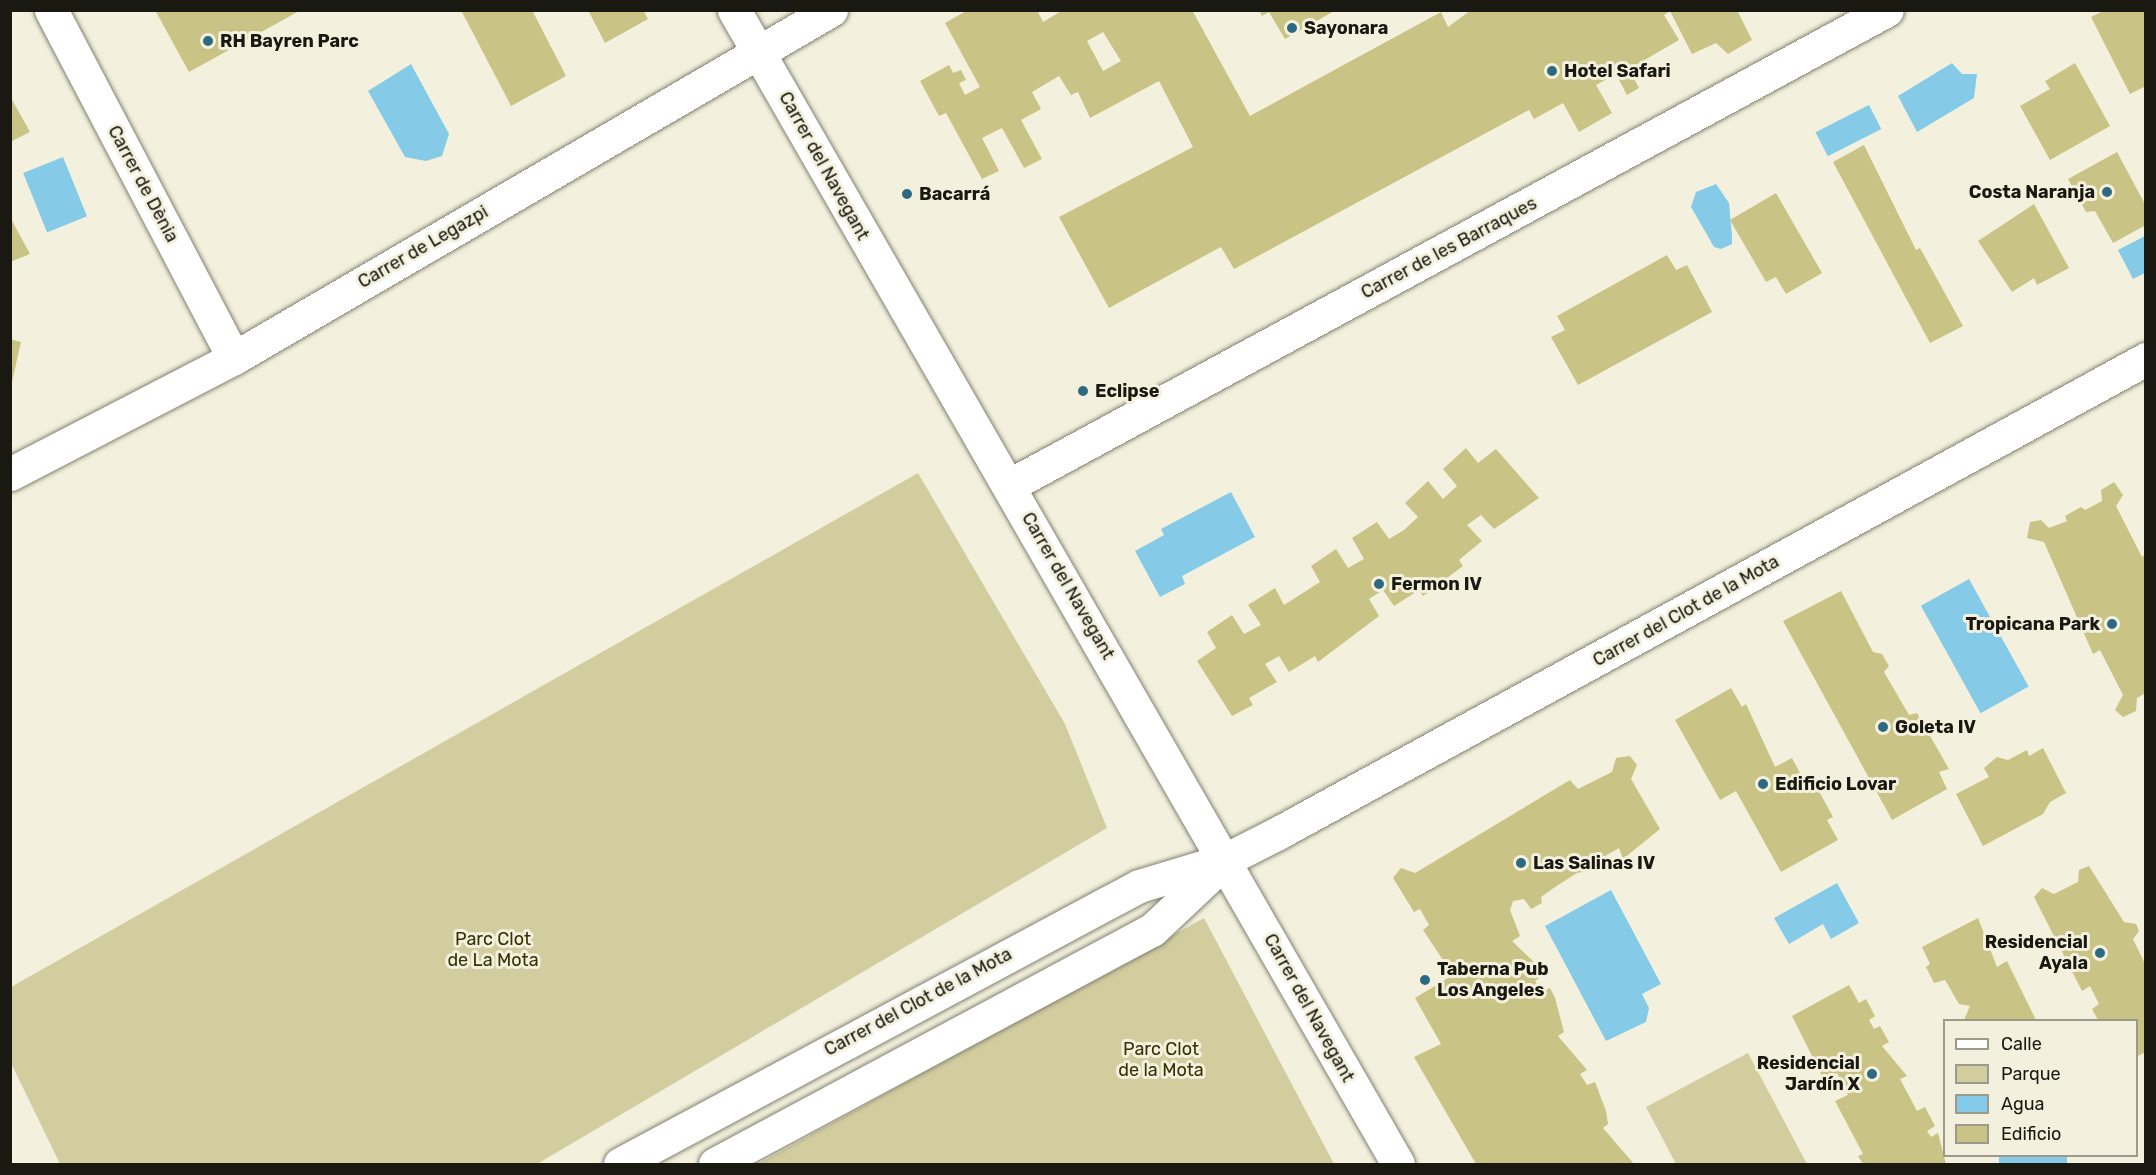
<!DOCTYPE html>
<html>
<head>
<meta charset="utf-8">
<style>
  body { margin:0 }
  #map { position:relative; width:2156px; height:1175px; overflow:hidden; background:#f3f1de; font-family:Rubik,sans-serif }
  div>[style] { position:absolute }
  .green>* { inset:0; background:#d1cd9f }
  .water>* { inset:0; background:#85cbe7; transform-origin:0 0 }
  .building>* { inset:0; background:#c9c385 }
  .roads { filter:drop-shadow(0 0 2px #838270) drop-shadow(0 0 2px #838270) }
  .minor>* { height:33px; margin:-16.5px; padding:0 16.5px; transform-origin:16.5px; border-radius:16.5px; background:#fff }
  .dots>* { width:16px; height:16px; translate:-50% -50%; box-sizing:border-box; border:3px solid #f3f1de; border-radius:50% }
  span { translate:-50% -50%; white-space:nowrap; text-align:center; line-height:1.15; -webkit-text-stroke:6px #f3f1de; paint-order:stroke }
  .poi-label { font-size:18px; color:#191811; font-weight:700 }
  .left { translate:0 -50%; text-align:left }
  .right { translate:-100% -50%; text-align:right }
  .street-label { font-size:18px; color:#191811 }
  .park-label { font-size:18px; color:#363100 }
  .frame { position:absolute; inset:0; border:12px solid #191811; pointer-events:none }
  .legend { position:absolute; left:1943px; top:1019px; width:195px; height:138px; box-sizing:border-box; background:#f3f1de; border:2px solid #9c9a8c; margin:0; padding:8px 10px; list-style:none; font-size:18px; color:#191811 }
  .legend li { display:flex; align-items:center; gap:12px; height:30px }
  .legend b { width:30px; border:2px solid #9c9a8c }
</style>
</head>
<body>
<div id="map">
  <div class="green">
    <div style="clip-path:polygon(918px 473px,1065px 724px,1107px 828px,537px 1164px,60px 1164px,11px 1063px,11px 987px)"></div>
    <div style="clip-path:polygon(1204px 918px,1334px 1164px,758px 1164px)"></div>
    <div style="clip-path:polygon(1748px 1053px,1807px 1164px,1676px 1164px,1646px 1107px)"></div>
  </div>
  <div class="water">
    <div style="clip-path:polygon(1952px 63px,1962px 74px,1977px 74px,1974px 98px,1917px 132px,1898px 96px)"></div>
    <div style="clip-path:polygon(411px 64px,449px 134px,442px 156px,426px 161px,405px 157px,368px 91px)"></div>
    <div style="left:1869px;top:105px;width:27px;height:60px;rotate:63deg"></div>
    <div style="left:63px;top:157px;width:64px;height:43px;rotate:68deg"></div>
    <div style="clip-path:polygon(1716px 184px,1729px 203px,1732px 236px,1732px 244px,1721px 249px,1714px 247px,1691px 207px,1696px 192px)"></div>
    <div style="clip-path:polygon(2145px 236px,2145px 273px,2133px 279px,2118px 250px)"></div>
    <div style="clip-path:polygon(1231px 492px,1255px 537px,1182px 576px,1185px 584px,1160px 597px,1135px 551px,1164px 535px,1161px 529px)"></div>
    <div style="left:1969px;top:579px;width:123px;height:55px;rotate:61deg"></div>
    <div style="clip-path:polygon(1837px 883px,1859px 923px,1831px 939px,1823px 924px,1789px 944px,1774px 918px)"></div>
    <div style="clip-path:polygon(1611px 890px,1661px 984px,1642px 994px,1649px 1008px,1646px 1022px,1606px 1041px,1545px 926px)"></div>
    <div style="left:1999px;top:1156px;width:68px;height:9px"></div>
  </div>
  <div class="building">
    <div style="clip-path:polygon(155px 10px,301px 10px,189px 72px)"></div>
    <div style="clip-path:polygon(461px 10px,532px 10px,566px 76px,511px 106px)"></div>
    <div style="clip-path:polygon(588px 10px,643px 10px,648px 19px,605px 43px)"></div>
    <div style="clip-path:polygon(evenodd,968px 10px,1037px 10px,1043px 22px,1063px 10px,1192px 10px,1250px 116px,1441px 12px,1448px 27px,1471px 10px,1737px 10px,1752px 40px,1728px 54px,1716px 43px,1692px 54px,1670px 11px,1664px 15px,1679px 40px,1629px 69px,1639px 88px,1627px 95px,1616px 74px,1596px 85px,1612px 113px,1579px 132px,1563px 103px,1534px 119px,1529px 110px,1234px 269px,1221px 247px,1217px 249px,1109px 308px,1059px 217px,1193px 147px,1159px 81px,1090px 118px,1078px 92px,1071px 95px,1059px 76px,1032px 92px,1041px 109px,1021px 120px,1042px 159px,1024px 168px,1002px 128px,982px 138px,999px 171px,982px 179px,946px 113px,939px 116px,920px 81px,949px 65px,953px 73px,961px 70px,966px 80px,959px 83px,965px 95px,980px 87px,945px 23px,968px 10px,1103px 32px,1121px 61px,1103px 71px,1087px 41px,1103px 32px)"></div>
    <div style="clip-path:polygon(1259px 10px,1336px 10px,1285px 39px,1269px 12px,1262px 16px)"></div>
    <div style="clip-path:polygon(2105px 10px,2146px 10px,2146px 86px,2130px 94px,2091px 17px)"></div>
    <div style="clip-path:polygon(2075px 63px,2110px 126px,2050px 160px,2020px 106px,2050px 89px,2045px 81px)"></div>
    <div style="clip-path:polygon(10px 96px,30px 132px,10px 142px)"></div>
    <div style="clip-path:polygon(1864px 145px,1916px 250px,1920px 248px,1963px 326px,1930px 343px,1833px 162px)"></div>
    <div style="clip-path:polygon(2117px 152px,2146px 206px,2146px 225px,2113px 243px,2095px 211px,2086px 212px,2068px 179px)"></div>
    <div style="clip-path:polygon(1776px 193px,1822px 273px,1786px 294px,1776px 277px,1766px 282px,1730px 220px)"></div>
    <div style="clip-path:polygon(2034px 204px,2069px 268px,2037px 285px,2034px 278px,2012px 292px,1978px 241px)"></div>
    <div style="clip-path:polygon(10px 217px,30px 254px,10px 262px)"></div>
    <div style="clip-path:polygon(1667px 255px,1676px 270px,1687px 265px,1712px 312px,1578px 385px,1551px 337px,1565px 330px,1557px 316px)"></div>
    <div style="clip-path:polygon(10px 339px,21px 342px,11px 386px,10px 386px)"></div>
    <div style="clip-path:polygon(1466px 448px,1478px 463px,1496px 449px,1539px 498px,1494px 529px,1481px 515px,1467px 525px,1482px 541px,1459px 560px,1463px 566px,1423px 596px,1419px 590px,1394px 606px,1383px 590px,1369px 599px,1379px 616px,1318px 662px,1315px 656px,1289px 672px,1279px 656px,1265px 664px,1277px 682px,1249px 698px,1253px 705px,1232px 716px,1197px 661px,1216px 648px,1207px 632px,1232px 615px,1244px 634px,1261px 625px,1248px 605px,1275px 588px,1284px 605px,1320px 582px,1311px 566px,1336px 549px,1348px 568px,1364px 559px,1352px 538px,1377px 522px,1389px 539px,1404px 530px,1418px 517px,1405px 503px,1428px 481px,1443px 499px,1457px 486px,1443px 469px)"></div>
    <div style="clip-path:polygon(2114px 482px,2123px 495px,2116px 506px,2142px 557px,2146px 554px,2146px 693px,2137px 698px,2136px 711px,2123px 717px,2115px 710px,2123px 695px,2100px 650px,2093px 654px,2044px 542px,2027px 538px,2030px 522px,2041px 520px,2049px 528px,2067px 521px,2065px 516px,2081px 507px,2085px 510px,2102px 501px,2101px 490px)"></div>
    <div style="clip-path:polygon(1841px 591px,1873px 652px,1882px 654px,1889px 666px,1884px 672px,1909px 715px,1917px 713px,1949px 769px,1939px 772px,1947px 789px,1892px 820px,1783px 621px)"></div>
    <div style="clip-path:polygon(1731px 688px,1742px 707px,1746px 704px,1775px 767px,1792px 758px,1802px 777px,1809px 773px,1833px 817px,1827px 820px,1838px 840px,1781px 872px,1736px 791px,1720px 800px,1675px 720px)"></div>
    <div style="clip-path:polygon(2043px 748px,2066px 793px,2050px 802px,2043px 814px,1983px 846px,1956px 794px,1989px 777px,1984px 768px,1997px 757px,2008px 760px,2027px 750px,2029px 756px)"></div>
    <div style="clip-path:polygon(1630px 756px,1637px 765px,1631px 779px,1660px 829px,1623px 859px,1619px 848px,1605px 856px,1610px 866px,1577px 873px,1555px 887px,1541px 897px,1542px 903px,1531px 909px,1524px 899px,1513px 901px,1510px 910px,1520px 936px,1512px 941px,1537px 965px,1542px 976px,1535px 981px,1542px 992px,1550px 988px,1555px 998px,1564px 1032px,1558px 1036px,1587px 1070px,1580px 1074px,1587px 1085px,1595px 1082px,1606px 1111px,1608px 1124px,1603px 1128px,1634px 1164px,1476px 1164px,1414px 1057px,1441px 1044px,1415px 998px,1453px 975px,1423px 930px,1429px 925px,1420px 909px,1414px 912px,1393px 878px,1401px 868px,1415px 873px,1570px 780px,1578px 789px,1612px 772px,1616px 758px)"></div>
    <div style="clip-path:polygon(2089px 866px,2124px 922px,2136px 924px,2139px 931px,2133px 939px,2146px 966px,2146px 1052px,2136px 1057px,2136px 1020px,2098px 1020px,2092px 1009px,2099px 1004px,2090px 986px,2082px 991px,2034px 897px,2042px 888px,2054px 894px,2078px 882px,2079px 870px)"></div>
    <div style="clip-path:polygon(1978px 918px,1997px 967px,2007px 961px,2036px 1020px,1964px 1020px,1970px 1006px,1959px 1004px,1945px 980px,1934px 983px,1926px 967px,1930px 964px,1922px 947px)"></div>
    <div style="clip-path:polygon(1849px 985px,1859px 1003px,1866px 999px,1875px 1016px,1869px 1020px,1874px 1029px,1880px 1026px,1889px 1042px,1882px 1046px,1907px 1076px,1900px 1079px,1917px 1111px,1925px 1107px,1935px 1126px,1927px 1131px,1931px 1137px,1938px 1133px,1946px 1164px,1863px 1164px,1858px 1156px,1863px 1154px,1835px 1101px,1848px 1095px,1837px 1073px,1824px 1080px,1792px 1016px)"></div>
  </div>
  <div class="roads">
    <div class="minor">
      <div style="left:51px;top:10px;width:393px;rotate:62.3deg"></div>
      <div style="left:734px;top:10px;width:1331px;rotate:60.08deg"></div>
      <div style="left:10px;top:474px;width:252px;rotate:-27.4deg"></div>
      <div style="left:234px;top:358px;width:691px;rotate:-30.24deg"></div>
      <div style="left:1010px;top:485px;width:997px;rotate:-28.44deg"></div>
      <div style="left:620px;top:1164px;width:589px;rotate:-28.18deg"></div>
      <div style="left:1139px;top:886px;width:90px;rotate:-16.8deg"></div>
      <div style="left:1225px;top:860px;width:59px;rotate:-27deg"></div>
      <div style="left:1278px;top:833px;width:989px;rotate:-28.64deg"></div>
      <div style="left:715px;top:1164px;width:496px;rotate:-28.2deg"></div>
      <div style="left:1152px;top:930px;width:93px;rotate:-43.3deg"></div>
    </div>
  </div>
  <div class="dots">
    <div style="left:1292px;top:28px;background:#2d6a81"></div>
    <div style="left:208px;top:41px;background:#2d6a81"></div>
    <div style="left:1552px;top:71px;background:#2d6a81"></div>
    <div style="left:2107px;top:192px;background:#2d6a81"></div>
    <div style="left:907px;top:194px;background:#2d6a81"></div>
    <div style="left:1083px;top:391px;background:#2d6a81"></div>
    <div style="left:1379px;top:584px;background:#2d6a81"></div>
    <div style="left:2112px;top:624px;background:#2d6a81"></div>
    <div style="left:1883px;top:727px;background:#2d6a81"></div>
    <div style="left:1763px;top:784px;background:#2d6a81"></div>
    <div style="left:1521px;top:863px;background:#2d6a81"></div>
    <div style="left:2100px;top:953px;background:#2d6a81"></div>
    <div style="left:1425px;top:980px;background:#2d6a81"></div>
    <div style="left:1872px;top:1074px;background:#2d6a81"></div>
  </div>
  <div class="poi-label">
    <span class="left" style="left:1304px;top:28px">Sayonara</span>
    <span class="left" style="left:220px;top:41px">RH Bayren Parc</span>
    <span class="left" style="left:1564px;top:71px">Hotel Safari</span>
    <span class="right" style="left:2095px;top:192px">Costa Naranja</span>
    <span class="left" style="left:919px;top:194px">Bacarrá</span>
    <span class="left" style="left:1095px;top:391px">Eclipse</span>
    <span class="left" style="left:1391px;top:584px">Fermon IV</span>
    <span class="right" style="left:2100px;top:624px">Tropicana Park</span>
    <span class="left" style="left:1895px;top:727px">Goleta IV</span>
    <span class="left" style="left:1775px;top:784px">Edificio Lovar</span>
    <span class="left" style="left:1533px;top:863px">Las Salinas IV</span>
    <span class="right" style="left:2088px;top:953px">Residencial<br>Ayala</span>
    <span class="left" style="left:1437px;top:980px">Taberna Pub<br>Los Angeles</span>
    <span class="right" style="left:1860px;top:1074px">Residencial<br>Jardín X</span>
  </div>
  <div class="street-label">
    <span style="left:824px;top:166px;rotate:61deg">Carrer del Navegant</span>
    <span style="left:143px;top:184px;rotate:62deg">Carrer de Dènia</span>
    <span style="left:423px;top:247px;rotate:-30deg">Carrer de Legazpi</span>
    <span style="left:1449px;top:248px;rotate:-28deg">Carrer de les Barraques</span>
    <span style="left:1068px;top:586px;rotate:60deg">Carrer del Navegant</span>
    <span style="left:1686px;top:611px;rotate:-29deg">Carrer del Clot de la Mota</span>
    <span style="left:918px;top:1002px;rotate:-28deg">Carrer del Clot de la Mota</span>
    <span style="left:1309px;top:1008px;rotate:61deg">Carrer del Navegant</span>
  </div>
  <div class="park-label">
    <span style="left:493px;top:950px">Parc Clot<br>de La Mota</span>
    <span style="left:1161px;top:1060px">Parc Clot<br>de la Mota</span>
  </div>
  <div class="frame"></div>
  <ul class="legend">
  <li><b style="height:8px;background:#fff"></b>Calle</li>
  <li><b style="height:16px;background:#d1cd9f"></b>Parque</li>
  <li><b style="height:16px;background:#85cbe7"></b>Agua</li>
  <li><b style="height:16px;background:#c9c385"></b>Edificio</li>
  </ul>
</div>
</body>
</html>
